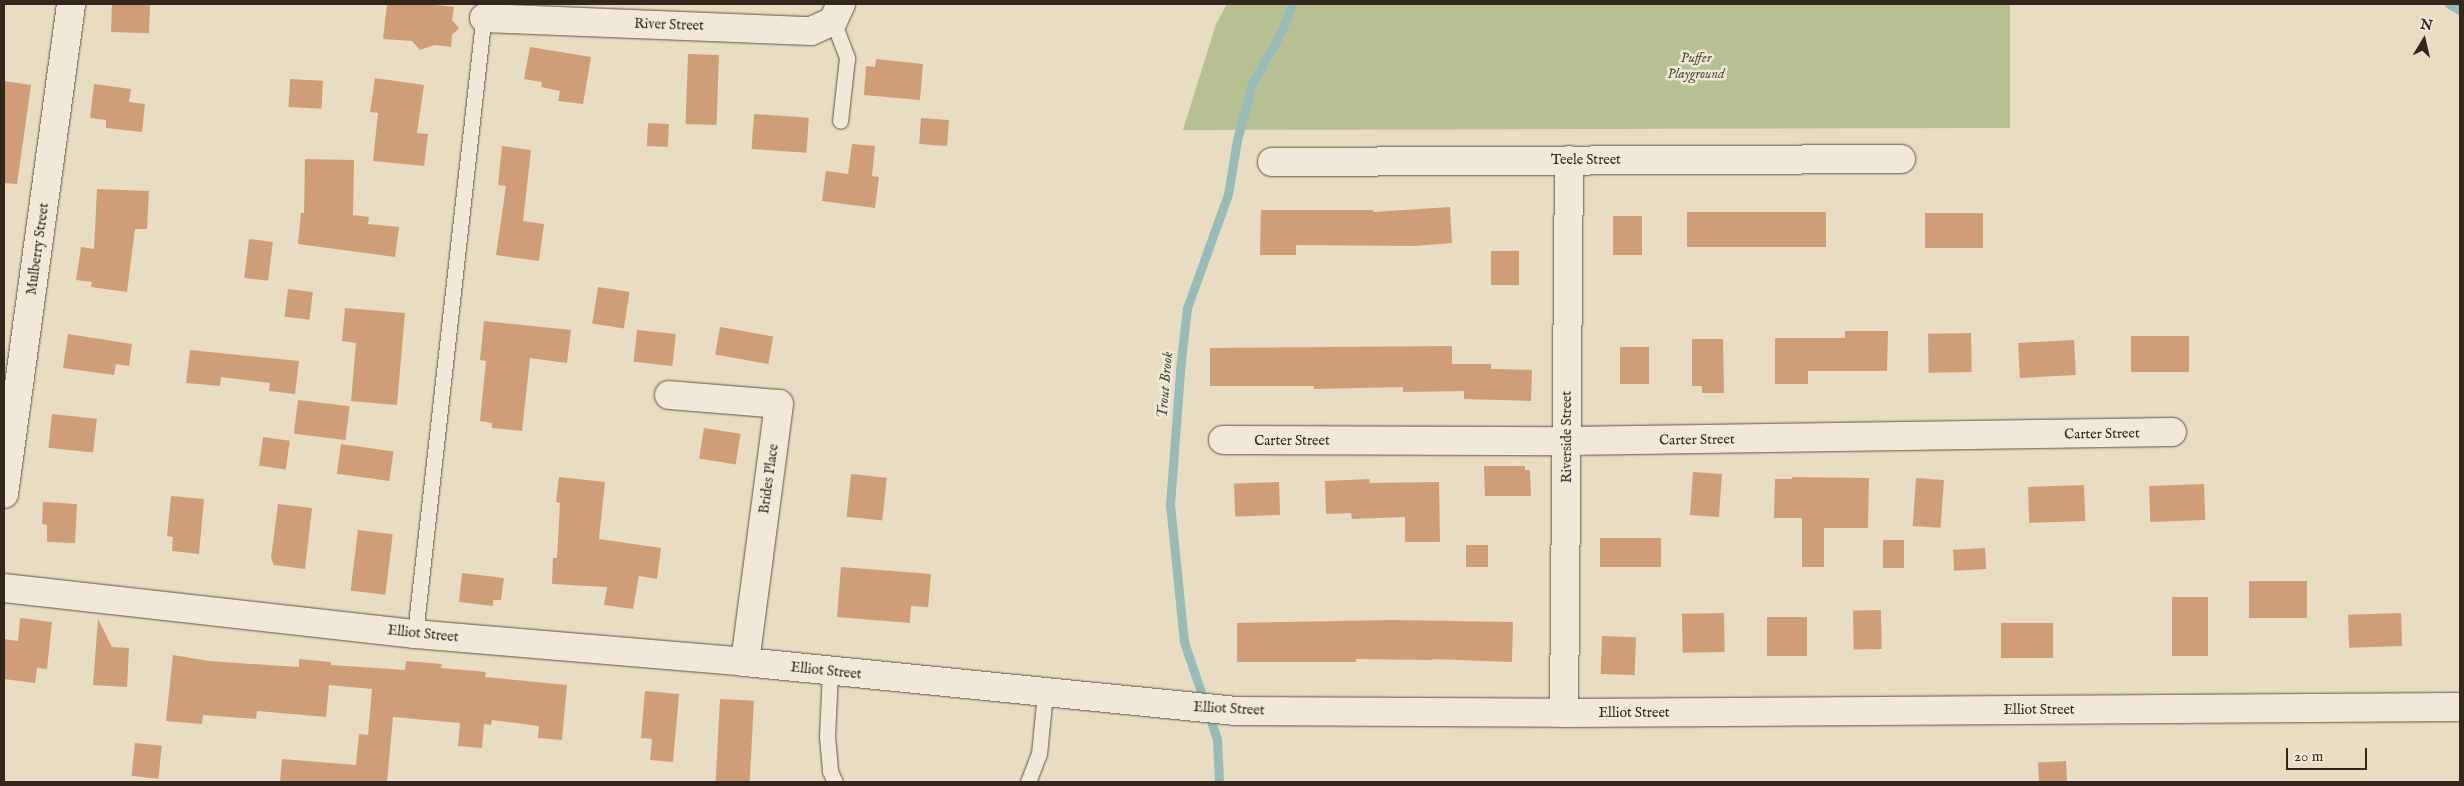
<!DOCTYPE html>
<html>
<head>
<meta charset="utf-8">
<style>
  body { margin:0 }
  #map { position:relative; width:2464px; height:786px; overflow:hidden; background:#e8ddc3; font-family:"IM FELL English",serif }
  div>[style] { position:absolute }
  .green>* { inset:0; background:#b6c093 }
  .stream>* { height:9px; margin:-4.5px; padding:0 4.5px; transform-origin:4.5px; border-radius:4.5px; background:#98bbb8 }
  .building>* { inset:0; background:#d09d79; transform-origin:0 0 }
  .roads { filter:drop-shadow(0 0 1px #605445) drop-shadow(0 0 1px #605445) }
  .lane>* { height:15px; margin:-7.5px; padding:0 7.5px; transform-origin:7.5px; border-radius:7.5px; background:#f0e9d8 }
  .street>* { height:28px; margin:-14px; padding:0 14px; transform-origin:14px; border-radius:14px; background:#f0e9d8 }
  .secondary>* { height:28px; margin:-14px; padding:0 14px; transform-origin:14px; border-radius:14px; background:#f0e9d8 }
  span { translate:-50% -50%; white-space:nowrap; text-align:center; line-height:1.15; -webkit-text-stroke:5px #f0e9d8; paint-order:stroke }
  .street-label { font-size:14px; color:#33271b }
  .park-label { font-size:14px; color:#544d39; font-style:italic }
  .water-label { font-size:15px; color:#4c4c42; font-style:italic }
  .frame { position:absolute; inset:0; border:5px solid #33271b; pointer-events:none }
  .north { position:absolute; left:2399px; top:15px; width:50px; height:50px; -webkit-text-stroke:4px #f0e9d8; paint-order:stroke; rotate:9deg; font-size:14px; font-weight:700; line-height:20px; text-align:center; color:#33271b }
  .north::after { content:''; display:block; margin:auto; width:18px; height:22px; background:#33271b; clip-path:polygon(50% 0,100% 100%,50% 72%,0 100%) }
  .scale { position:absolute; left:2286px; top:748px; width:81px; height:22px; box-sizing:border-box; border:2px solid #33271b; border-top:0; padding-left:6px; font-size:15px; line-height:18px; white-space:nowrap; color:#33271b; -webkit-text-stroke:4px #f0e9d8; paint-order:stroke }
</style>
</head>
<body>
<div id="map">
  <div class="green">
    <div style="clip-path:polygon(1227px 4px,2010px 4px,2010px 128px,1183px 130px,1216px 24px)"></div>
  </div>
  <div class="stream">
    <div style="left:2449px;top:4px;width:13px;rotate:29deg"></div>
    <div style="left:1219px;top:782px;width:43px;rotate:-92.7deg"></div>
    <div style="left:1217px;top:739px;width:102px;rotate:-108.8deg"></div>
    <div style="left:1184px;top:642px;width:138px;rotate:-95.8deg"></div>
    <div style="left:1170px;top:505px;width:145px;rotate:-85.7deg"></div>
    <div style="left:1181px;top:360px;width:52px;rotate:-83.4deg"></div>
    <div style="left:1187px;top:308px;width:121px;rotate:-70.2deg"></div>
    <div style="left:1228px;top:194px;width:55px;rotate:-80.5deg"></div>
    <div style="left:1237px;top:140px;width:58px;rotate:-75deg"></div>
    <div style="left:1252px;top:84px;width:62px;rotate:-60.9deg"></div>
    <div style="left:1282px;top:30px;width:28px;rotate:-69deg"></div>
  </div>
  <div class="building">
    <div style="left:112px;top:4px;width:38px;height:28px;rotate:2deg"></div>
    <div style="clip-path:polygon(387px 4px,426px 4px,454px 7px,452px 20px,459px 28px,452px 35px,451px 47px,434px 45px,420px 50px,412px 41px,383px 39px)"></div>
    <div style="clip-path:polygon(530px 47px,591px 57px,583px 104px,558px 101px,560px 91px,541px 87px,542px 82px,524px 79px)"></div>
    <div style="left:688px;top:54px;width:31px;height:70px;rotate:2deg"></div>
    <div style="clip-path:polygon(876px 59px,923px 64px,920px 100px,864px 95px,866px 66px,875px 67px)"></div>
    <div style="clip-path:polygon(375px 78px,424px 85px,417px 133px,428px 134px,424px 166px,373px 161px,378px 113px,370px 112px)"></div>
    <div style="left:290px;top:79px;width:33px;height:28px;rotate:3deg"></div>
    <div style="clip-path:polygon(4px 81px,31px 85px,17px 184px,4px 183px)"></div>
    <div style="clip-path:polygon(94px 84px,131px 89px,129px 102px,145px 104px,142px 132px,106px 128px,106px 120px,90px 118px)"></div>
    <div style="left:754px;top:114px;width:55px;height:35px;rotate:4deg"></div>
    <div style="left:921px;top:118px;width:28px;height:26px;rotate:4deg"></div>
    <div style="left:648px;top:123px;width:21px;height:23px;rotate:3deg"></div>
    <div style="clip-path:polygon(852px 144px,875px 146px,872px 176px,879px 177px,875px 208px,822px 201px,826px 171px,848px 174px)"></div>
    <div style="clip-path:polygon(502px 146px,531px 150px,523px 221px,544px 224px,539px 261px,496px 255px,506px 186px,498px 185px)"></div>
    <div style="clip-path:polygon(305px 159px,354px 160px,353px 215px,369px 217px,368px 224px,399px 227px,395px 257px,298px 244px,301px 213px,304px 213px)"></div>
    <div style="clip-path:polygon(97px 189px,149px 191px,147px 229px,135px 229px,127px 292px,91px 287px,92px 282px,76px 280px,81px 247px,94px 249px)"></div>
    <div style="clip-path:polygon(1450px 207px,1452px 243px,1414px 246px,1296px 245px,1296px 255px,1260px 255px,1261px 210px,1373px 210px,1373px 212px)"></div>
    <div style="left:1826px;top:212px;width:35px;height:139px;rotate:90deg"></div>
    <div style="left:1925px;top:213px;width:58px;height:35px"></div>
    <div style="left:1613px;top:216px;width:29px;height:39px"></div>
    <div style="left:249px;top:239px;width:24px;height:39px;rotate:7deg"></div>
    <div style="left:1491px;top:251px;width:28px;height:34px"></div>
    <div style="left:598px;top:287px;width:32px;height:37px;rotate:9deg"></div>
    <div style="left:288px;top:289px;width:25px;height:28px;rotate:7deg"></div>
    <div style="clip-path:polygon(345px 308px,405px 313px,397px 405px,351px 401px,356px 343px,342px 341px)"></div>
    <div style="clip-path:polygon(484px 321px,571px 330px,567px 363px,530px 358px,522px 431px,492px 428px,492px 423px,480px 421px,486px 361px,480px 360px)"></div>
    <div style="left:720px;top:327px;width:54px;height:28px;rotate:10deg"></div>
    <div style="left:637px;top:330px;width:39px;height:32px;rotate:6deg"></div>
    <div style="clip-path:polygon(1845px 331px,1888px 331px,1887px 371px,1808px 371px,1808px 384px,1775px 384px,1775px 338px,1845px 338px)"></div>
    <div style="left:1971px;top:333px;width:39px;height:43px;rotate:89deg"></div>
    <div style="clip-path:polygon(68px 334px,132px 344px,129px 366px,116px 364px,114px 375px,63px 368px)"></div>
    <div style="left:2131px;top:336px;width:58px;height:36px"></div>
    <div style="clip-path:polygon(1692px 339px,1723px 339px,1724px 393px,1702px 393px,1702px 386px,1692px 386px)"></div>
    <div style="left:2074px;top:340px;width:35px;height:56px;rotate:87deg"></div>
    <div style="clip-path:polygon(1452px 346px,1452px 364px,1491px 364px,1491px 369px,1532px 370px,1531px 401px,1464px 399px,1464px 391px,1403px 392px,1403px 387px,1314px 389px,1314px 386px,1210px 386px,1210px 348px)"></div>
    <div style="left:1620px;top:347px;width:29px;height:37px"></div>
    <div style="clip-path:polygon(190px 350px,299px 361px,295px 394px,269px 391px,270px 383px,221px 377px,220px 386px,186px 383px)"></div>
    <div style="left:298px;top:400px;width:52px;height:34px;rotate:7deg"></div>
    <div style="left:52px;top:414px;width:45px;height:34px;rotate:6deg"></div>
    <div style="left:704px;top:428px;width:37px;height:31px;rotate:9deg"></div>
    <div style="left:263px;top:437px;width:27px;height:29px;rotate:8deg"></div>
    <div style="left:341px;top:444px;width:53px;height:30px;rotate:8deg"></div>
    <div style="clip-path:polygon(1484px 466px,1525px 466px,1525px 470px,1530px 470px,1531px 496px,1485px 496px)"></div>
    <div style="left:1693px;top:472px;width:29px;height:43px;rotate:4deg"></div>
    <div style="left:851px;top:474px;width:36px;height:43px;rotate:6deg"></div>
    <div style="clip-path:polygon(559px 477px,605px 482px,599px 539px,661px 548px,657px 579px,639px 576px,633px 609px,604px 605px,607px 587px,552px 584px,553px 558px,557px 558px,560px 503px,556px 502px)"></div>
    <div style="clip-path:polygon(1792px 477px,1869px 478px,1868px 528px,1824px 528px,1824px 567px,1802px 567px,1802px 518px,1774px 518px,1775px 479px,1792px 479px)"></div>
    <div style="left:1916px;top:478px;width:28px;height:48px;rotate:4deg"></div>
    <div style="clip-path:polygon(1369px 479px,1370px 483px,1439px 482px,1440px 542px,1405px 542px,1405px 517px,1352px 519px,1351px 513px,1326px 514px,1325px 481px)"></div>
    <div style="left:1279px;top:482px;width:33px;height:45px;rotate:88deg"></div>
    <div style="left:2204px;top:484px;width:36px;height:55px;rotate:88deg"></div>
    <div style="left:2084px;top:485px;width:36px;height:56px;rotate:88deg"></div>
    <div style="clip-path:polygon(171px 496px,204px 499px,199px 554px,172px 551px,173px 537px,167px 536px)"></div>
    <div style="clip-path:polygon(43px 502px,77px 504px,75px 543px,47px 542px,47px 525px,42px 524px)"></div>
    <div style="clip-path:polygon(278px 504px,312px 508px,305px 569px,274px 565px,271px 558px)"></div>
    <div style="left:358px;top:530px;width:35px;height:61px;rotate:7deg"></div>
    <div style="left:1661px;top:538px;width:29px;height:61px;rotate:90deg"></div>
    <div style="left:1904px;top:540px;width:28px;height:21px;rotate:90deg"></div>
    <div style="left:1466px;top:545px;width:22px;height:22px"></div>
    <div style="left:1985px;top:548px;width:21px;height:32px;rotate:87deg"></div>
    <div style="clip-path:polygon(841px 567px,931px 574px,928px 607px,911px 606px,910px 623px,837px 617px)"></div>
    <div style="clip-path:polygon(462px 573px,504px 578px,501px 600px,493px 600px,493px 606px,459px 602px)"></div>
    <div style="left:2249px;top:581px;width:58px;height:37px"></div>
    <div style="left:2208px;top:597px;width:59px;height:36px;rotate:90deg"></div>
    <div style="left:1881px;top:610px;width:39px;height:28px;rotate:89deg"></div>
    <div style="left:1724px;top:613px;width:39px;height:42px;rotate:89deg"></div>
    <div style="left:2401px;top:613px;width:33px;height:53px;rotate:88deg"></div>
    <div style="left:1767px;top:617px;width:40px;height:39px"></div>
    <div style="clip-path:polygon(20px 618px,52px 622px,47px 669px,37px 668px,35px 683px,4px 679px,4px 639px,18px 641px)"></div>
    <div style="clip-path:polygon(98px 619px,112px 647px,129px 648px,127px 687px,93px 685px)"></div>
    <div style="clip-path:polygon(1392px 620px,1513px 622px,1512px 662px,1432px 659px,1432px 660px,1356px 659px,1356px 662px,1237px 662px,1237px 623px)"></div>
    <div style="left:2053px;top:623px;width:35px;height:52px;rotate:90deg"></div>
    <div style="left:1602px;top:636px;width:34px;height:38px;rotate:2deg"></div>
    <div style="clip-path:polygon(173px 655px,209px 661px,299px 667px,299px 659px,331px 662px,331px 665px,405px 670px,406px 661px,442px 664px,441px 668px,486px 672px,485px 677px,567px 685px,562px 740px,538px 738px,539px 726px,492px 720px,491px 725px,484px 724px,482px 748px,458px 746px,460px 723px,393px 717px,387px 782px,280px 782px,282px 759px,356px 765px,359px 734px,368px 735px,372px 689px,329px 685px,326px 717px,257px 711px,256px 719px,203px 715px,202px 724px,166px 721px)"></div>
    <div style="clip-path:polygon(645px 691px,679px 694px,673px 762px,650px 760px,652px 739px,641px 738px)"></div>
    <div style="left:720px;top:699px;width:34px;height:83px;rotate:3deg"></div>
    <div style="left:135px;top:743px;width:27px;height:33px;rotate:6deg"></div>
    <div style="left:2066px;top:761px;width:21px;height:28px;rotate:87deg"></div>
  </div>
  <div class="roads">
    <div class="lane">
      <div style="left:833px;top:21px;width:40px;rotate:69deg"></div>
      <div style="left:847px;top:58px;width:63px;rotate:96.3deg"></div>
      <div style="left:415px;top:634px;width:634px;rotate:-83.66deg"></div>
      <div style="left:830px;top:671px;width:65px;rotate:92.6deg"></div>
      <div style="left:827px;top:736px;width:35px;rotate:85deg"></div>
      <div style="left:830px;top:771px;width:12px;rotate:66deg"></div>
      <div style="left:1028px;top:782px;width:30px;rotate:-69deg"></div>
      <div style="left:1039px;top:754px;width:61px;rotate:-84.4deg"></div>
    </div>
    <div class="street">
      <div style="left:484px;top:18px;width:327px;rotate:2.3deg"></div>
      <div style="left:811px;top:31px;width:24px;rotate:-24deg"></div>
      <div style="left:833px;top:21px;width:19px;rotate:-65deg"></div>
      <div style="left:1272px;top:162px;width:629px;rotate:-0.27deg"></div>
      <div style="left:669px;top:395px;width:110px;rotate:4.7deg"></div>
      <div style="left:779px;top:404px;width:260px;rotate:97.5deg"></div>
      <div style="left:1223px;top:440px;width:344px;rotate:0.2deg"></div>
      <div style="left:1567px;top:441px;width:605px;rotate:-0.85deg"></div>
      <div style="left:4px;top:494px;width:495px;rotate:-82.2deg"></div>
      <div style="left:1564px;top:713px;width:553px;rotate:-89.48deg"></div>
    </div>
    <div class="secondary">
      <div style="left:4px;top:588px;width:414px;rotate:6.4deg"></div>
      <div style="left:415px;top:634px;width:331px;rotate:4.8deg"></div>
      <div style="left:745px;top:662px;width:490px;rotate:5.7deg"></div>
      <div style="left:1233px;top:711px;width:331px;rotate:0.3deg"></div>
      <div style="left:1564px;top:713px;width:896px;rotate:-0.38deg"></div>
    </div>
  </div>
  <div class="street-label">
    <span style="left:669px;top:25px;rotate:2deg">River Street</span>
    <span style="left:1586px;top:160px">Teele Street</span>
    <span style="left:38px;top:249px;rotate:-82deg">Mulberry Street</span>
    <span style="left:2102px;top:434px;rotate:-1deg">Carter Street</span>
    <span style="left:1567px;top:437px;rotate:-90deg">Riverside Street</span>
    <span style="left:1697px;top:440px;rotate:-1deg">Carter Street</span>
    <span style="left:1292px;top:441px">Carter Street</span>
    <span style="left:769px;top:479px;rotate:-82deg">Brides Place</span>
    <span style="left:423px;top:634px;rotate:6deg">Elliot Street</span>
    <span style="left:826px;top:671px;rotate:6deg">Elliot Street</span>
    <span style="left:1229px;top:709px;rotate:3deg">Elliot Street</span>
    <span style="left:2039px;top:710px">Elliot Street</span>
    <span style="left:1634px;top:713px">Elliot Street</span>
  </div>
  <div class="park-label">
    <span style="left:1696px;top:66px">Puffer<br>Playground</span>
  </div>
  <div class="water-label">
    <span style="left:1165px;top:385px;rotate:-85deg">Trout Brook</span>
  </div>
  <div class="frame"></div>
  <div class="north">N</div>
  <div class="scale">20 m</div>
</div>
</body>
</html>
